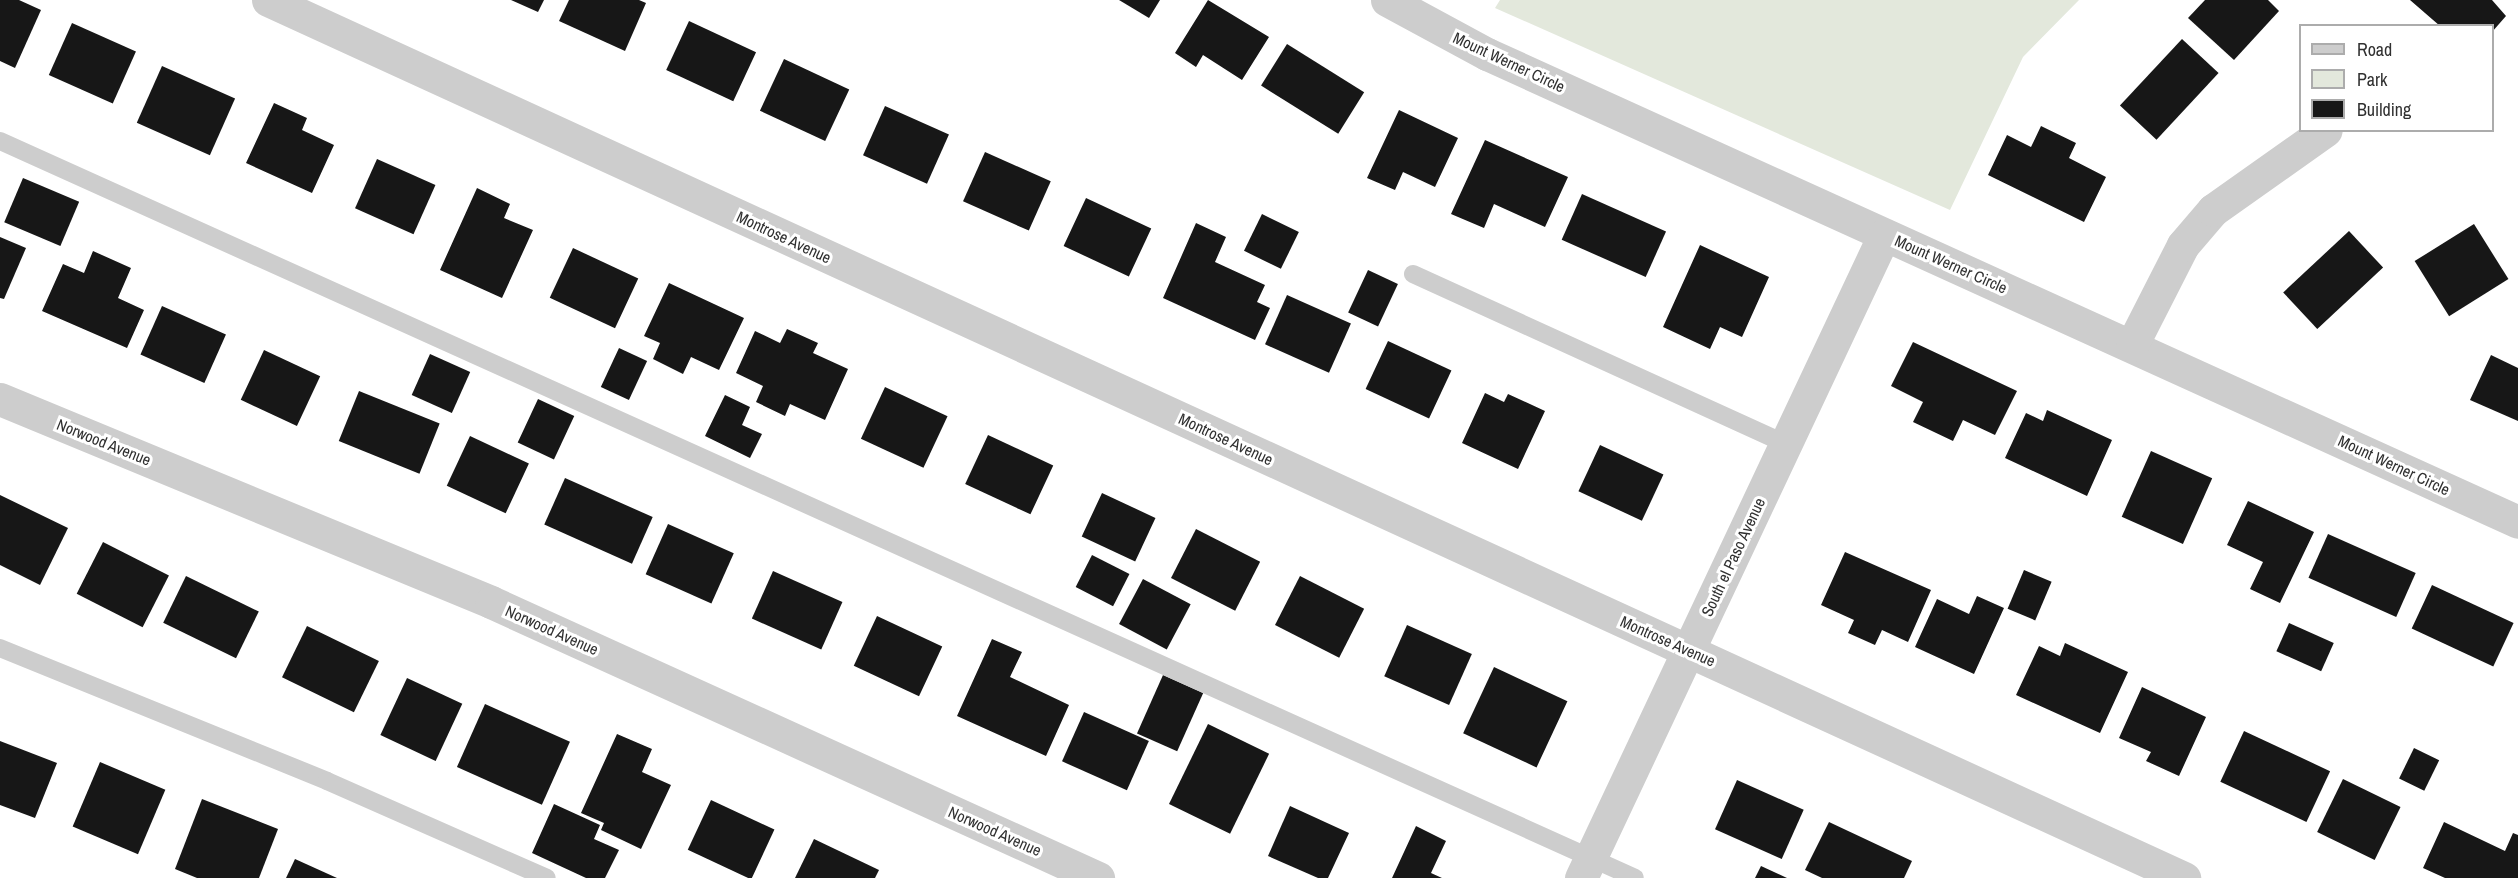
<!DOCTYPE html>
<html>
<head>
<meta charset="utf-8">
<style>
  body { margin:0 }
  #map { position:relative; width:2518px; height:878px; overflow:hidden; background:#fff; font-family:"Archivo Narrow",sans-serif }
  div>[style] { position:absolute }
  .green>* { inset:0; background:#e3e8dc }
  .building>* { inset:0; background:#171717; transform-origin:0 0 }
  .service>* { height:18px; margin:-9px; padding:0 9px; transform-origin:9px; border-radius:9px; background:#cdcdcd }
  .minor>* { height:33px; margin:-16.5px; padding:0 16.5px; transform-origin:16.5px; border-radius:16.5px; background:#cdcdcd }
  span { translate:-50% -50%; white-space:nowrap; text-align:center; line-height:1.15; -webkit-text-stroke:6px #fff; paint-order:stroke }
  .street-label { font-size:16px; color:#303030 }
  .legend { position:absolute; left:2299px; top:24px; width:195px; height:108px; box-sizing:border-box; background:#fff; border:2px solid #acacac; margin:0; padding:8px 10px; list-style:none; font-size:18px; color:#303030 }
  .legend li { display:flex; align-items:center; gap:12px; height:30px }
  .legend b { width:30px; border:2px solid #acacac }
</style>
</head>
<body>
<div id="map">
  <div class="green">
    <div style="clip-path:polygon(1500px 0,2079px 0,2023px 57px,1950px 210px,1495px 8px)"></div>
  </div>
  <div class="building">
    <div style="clip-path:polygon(0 0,19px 0,41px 10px,15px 68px,0 61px)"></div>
    <div style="clip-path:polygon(511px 0,544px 0,538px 12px)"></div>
    <div style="clip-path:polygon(569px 0,639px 0,646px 3px,625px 51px,559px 21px)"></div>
    <div style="clip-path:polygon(1119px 0,1160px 0,1149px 18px)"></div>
    <div style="clip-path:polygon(1208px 0,1269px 37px,1242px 80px,1203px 55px,1196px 67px,1175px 53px)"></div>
    <div style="clip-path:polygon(2205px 0,2268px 0,2279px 11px,2234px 60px,2188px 18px)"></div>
    <div style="clip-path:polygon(2410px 0,2492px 0,2506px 16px,2492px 32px,2492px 26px,2440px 26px)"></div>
    <div style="left:689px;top:21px;width:74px;height:54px;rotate:25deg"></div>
    <div style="left:72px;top:23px;width:70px;height:57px;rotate:24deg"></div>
    <div style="left:2182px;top:39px;width:50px;height:91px;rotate:43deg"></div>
    <div style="left:1287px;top:44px;width:91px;height:49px;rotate:32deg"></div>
    <div style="left:784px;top:59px;width:72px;height:57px;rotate:25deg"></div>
    <div style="left:162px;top:66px;width:80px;height:62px;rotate:24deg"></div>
    <div style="clip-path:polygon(274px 103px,307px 118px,302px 130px,334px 145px,312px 193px,246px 163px)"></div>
    <div style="left:885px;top:106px;width:70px;height:54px;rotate:24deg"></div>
    <div style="clip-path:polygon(1399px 110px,1458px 138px,1435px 187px,1403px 172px,1395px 190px,1367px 178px)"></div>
    <div style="clip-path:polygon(2041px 126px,2076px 143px,2069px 158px,2106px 177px,2084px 222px,1988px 175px,2007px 135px,2031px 147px)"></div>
    <div style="clip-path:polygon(1485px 140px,1568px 177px,1545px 227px,1494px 204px,1484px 228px,1451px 214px)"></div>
    <div style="left:985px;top:152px;width:72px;height:54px;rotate:24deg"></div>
    <div style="left:377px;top:159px;width:64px;height:54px;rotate:24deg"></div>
    <div style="left:23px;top:178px;width:61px;height:48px;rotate:23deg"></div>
    <div style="clip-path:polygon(477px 188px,510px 204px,504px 218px,533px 230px,502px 298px,440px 270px)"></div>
    <div style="left:1582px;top:194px;width:92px;height:50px;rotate:24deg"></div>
    <div style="left:1086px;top:198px;width:72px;height:53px;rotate:25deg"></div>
    <div style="left:1262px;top:214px;width:41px;height:41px;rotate:26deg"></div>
    <div style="clip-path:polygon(1196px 223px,1226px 237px,1215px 262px,1265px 285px,1257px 302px,1270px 308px,1255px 340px,1163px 298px)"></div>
    <div style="left:2474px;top:224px;width:65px;height:70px;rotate:58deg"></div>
    <div style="left:2349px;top:231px;width:50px;height:90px;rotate:47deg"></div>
    <div style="clip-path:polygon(0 237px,26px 248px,4px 299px,0 298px)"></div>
    <div style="clip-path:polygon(1700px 245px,1769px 277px,1742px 337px,1720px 327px,1710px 349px,1663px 327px)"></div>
    <div style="left:573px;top:248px;width:72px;height:55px;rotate:25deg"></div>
    <div style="clip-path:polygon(93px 251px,131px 268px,118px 298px,144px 310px,127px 348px,42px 311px,63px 264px,84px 273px)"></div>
    <div style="left:1368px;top:270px;width:33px;height:47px;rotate:25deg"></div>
    <div style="clip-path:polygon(669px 283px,744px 318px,719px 370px,691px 357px,683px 374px,653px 359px,660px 343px,644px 336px)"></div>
    <div style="left:1287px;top:295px;width:70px;height:54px;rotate:24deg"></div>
    <div style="left:162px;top:306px;width:70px;height:53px;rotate:24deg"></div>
    <div style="clip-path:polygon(787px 329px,818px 343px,813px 353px,848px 369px,825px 420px,790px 404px,785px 416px,756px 402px,763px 386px,736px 373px,755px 331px,780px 343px)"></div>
    <div style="left:1388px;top:341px;width:70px;height:53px;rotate:25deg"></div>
    <div style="clip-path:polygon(1913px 342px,2017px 391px,1995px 435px,1963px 420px,1953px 441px,1913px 422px,1923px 402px,1891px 386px)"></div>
    <div style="left:619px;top:348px;width:31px;height:43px;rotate:25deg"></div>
    <div style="left:264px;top:350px;width:62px;height:55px;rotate:25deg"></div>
    <div style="left:430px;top:354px;width:44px;height:45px;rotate:24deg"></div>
    <div style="clip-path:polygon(2491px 355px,2518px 368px,2518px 421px,2470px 400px)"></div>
    <div style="left:885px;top:387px;width:69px;height:57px;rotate:25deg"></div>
    <div style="left:359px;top:391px;width:87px;height:54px;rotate:22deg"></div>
    <div style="clip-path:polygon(1485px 393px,1504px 402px,1508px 394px,1545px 411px,1518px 469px,1462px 443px)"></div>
    <div style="clip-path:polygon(725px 395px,750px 407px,742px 425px,762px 434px,750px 458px,705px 436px)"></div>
    <div style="left:538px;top:399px;width:40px;height:48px;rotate:25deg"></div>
    <div style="clip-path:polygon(2047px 410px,2112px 440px,2087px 496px,2005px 458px,2026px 413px,2043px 421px)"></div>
    <div style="left:988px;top:435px;width:72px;height:54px;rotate:25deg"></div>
    <div style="left:470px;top:436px;width:65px;height:55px;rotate:25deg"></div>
    <div style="left:1600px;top:445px;width:70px;height:51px;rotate:25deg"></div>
    <div style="left:2151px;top:451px;width:67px;height:72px;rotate:24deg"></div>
    <div style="left:565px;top:478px;width:96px;height:51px;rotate:24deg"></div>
    <div style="left:1102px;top:493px;width:59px;height:48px;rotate:25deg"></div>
    <div style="clip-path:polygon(0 495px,68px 528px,40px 585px,0 565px)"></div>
    <div style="clip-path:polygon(2248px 501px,2314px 532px,2280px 603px,2250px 589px,2263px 562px,2227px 545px)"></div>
    <div style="left:668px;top:524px;width:72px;height:55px;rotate:24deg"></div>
    <div style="left:1196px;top:529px;width:72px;height:55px;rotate:27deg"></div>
    <div style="left:2328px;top:534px;width:96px;height:48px;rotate:24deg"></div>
    <div style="left:103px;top:542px;width:74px;height:58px;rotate:27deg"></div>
    <div style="clip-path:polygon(1845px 552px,1931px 590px,1908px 642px,1882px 630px,1875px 645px,1848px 633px,1854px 620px,1821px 605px)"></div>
    <div style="left:1092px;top:555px;width:42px;height:36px;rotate:27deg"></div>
    <div style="left:2024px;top:570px;width:30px;height:42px;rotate:23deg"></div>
    <div style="left:773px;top:571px;width:76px;height:52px;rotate:24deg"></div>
    <div style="left:186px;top:576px;width:81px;height:52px;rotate:26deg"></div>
    <div style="left:1300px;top:576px;width:72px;height:55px;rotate:27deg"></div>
    <div style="left:1143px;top:579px;width:54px;height:51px;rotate:28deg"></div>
    <div style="left:2432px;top:585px;width:90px;height:48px;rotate:25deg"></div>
    <div style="clip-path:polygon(1977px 596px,2004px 608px,1974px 674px,1915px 647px,1937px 599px,1969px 614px)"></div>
    <div style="left:877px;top:616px;width:72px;height:55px;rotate:25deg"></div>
    <div style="left:2289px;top:623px;width:49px;height:31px;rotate:24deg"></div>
    <div style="left:1407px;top:625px;width:71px;height:56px;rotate:24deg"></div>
    <div style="left:307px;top:626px;width:80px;height:57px;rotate:26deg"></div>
    <div style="clip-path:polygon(992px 639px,1022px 652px,1010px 677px,1069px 705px,1046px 756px,957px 716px)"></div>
    <div style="clip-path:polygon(2065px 643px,2128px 672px,2100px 733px,2016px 695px,2039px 646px,2060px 656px)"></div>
    <div style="left:1494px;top:667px;width:81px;height:73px;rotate:25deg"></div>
    <div style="left:1163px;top:675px;width:44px;height:64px;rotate:24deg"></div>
    <div style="left:407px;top:678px;width:61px;height:63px;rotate:25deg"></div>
    <div style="clip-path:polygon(2142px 687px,2206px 717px,2179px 776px,2146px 761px,2151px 752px,2119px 738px)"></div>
    <div style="left:485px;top:704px;width:93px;height:69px;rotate:24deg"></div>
    <div style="left:1084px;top:712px;width:71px;height:54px;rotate:24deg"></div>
    <div style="left:1208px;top:724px;width:68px;height:89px;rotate:26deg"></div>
    <div style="left:2244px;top:731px;width:95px;height:56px;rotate:25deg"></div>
    <div style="clip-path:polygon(617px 734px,652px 749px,642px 772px,671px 785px,641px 849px,601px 830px,604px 823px,581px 813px)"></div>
    <div style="clip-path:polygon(0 741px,57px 763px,35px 818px,0 805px)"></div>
    <div style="left:2414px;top:748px;width:28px;height:34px;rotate:26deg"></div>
    <div style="left:100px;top:762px;width:71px;height:70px;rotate:23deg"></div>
    <div style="left:2343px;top:779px;width:64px;height:59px;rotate:26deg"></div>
    <div style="left:1737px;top:780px;width:73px;height:54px;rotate:24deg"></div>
    <div style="clip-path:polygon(202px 799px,278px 829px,259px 878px,197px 878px,175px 869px)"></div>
    <div style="left:711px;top:800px;width:70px;height:55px;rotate:25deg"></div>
    <div style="clip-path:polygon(554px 804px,600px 825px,594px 839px,619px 850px,605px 878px,586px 878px,532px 853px)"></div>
    <div style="clip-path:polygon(1290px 806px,1349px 833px,1328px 878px,1318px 878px,1268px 856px)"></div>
    <div style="clip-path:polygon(1829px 822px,1912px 861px,1904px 878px,1822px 878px,1805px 870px)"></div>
    <div style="clip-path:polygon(2444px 822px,2505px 851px,2513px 833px,2518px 835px,2518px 878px,2445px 878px,2423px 868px)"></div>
    <div style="clip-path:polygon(1416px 826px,1446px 841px,1431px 873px,1442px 878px,1392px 878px)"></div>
    <div style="clip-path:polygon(814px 839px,879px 870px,875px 878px,795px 878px)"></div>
    <div style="clip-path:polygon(295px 859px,337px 878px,286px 878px)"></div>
    <div style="clip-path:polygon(1761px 866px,1787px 878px,1755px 878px)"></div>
  </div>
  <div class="service">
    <div style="left:0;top:141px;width:1793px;rotate:24.26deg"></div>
    <div style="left:1413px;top:274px;width:410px;rotate:24.5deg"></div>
    <div style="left:0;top:648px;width:353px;rotate:22.1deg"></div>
    <div style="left:327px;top:781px;width:240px;rotate:23.8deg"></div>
  </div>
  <div class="minor">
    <div style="left:268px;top:0;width:2108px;rotate:24.62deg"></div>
    <div style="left:1387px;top:0;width:114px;rotate:28.4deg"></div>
    <div style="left:1487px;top:54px;width:1132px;rotate:24.41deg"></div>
    <div style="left:2132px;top:345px;width:112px;rotate:-63deg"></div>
    <div style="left:2183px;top:245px;width:46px;rotate:-49.4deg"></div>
    <div style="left:2213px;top:210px;width:138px;rotate:-35.3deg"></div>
    <div style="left:0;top:399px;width:531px;rotate:22.46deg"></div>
    <div style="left:491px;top:602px;width:667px;rotate:24.45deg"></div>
    <div style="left:1581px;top:878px;width:711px;rotate:-64.77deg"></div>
  </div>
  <div class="street-label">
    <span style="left:1509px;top:62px;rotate:25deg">Mount Werner Circle</span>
    <span style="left:784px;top:237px;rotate:25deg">Montrose Avenue</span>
    <span style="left:1951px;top:264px;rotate:24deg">Mount Werner Circle</span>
    <span style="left:1226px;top:439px;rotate:25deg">Montrose Avenue</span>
    <span style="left:104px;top:442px;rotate:22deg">Norwood Avenue</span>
    <span style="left:2394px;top:465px;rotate:25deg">Mount Werner Circle</span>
    <span style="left:1733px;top:557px;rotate:-65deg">South el Paso Avenue</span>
    <span style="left:552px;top:630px;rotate:24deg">Norwood Avenue</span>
    <span style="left:1668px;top:641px;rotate:24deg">Montrose Avenue</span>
    <span style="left:995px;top:831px;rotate:24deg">Norwood Avenue</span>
  </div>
  <ul class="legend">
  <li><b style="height:8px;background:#cdcdcd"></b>Road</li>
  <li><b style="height:16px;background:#e3e8dc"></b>Park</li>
  <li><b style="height:16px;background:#171717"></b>Building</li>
  </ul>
</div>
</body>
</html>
